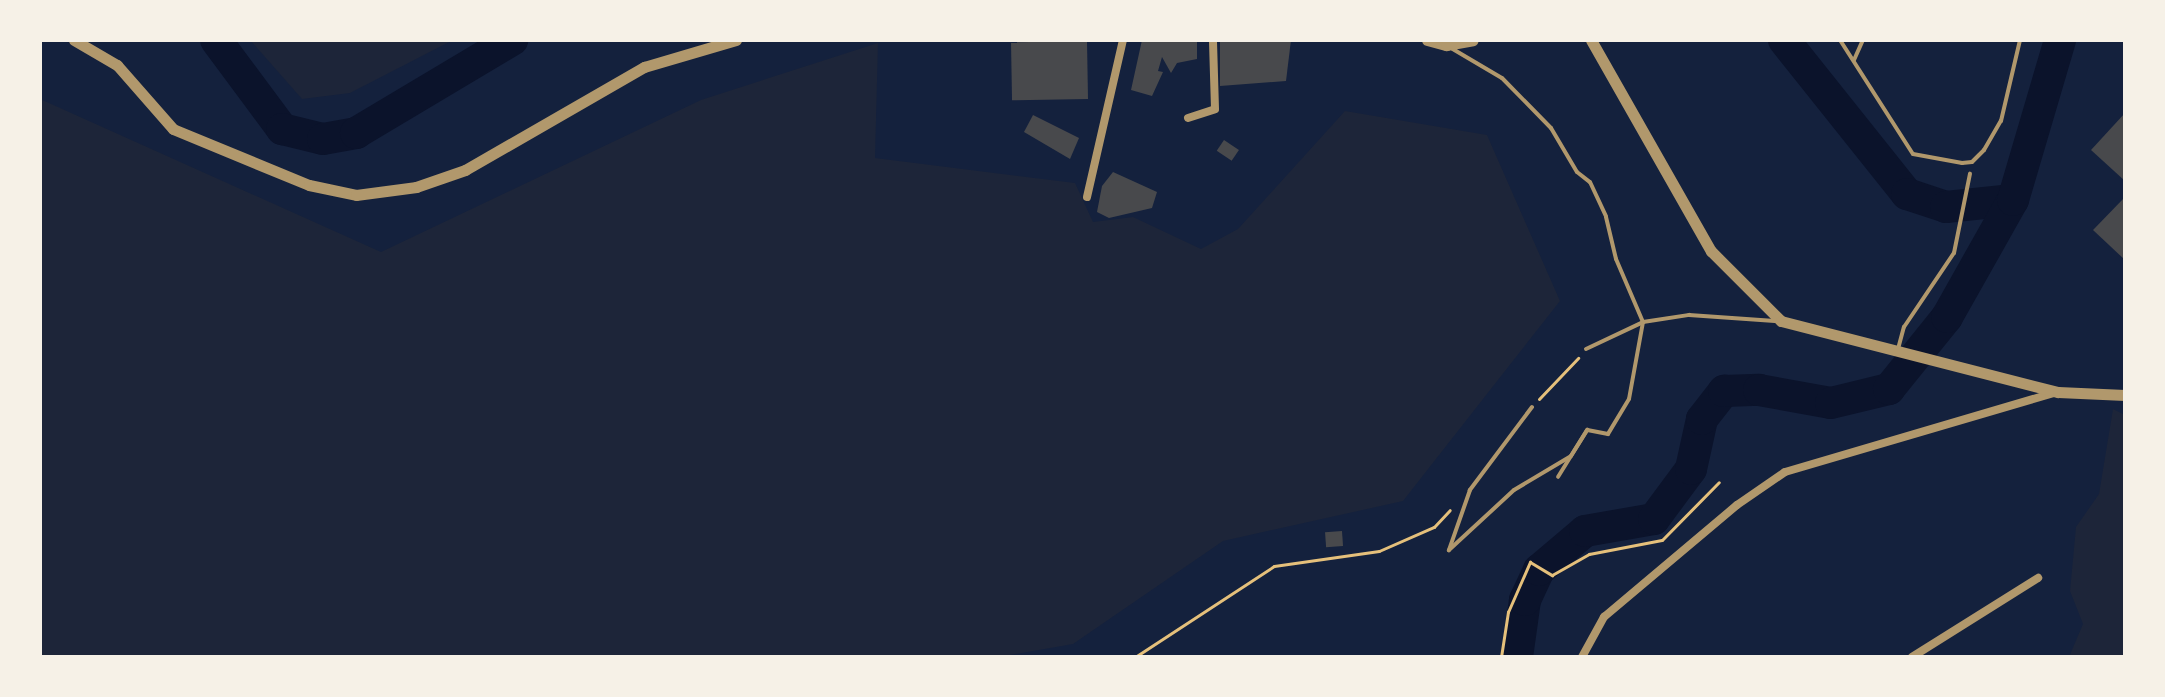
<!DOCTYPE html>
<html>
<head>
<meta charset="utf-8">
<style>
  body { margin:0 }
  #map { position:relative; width:2165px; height:697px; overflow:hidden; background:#14213d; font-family:"Work Sans",sans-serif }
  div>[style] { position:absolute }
  .green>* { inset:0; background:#1d2539 }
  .river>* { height:32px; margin:-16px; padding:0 16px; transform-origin:16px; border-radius:16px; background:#0b132b }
  .building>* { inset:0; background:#48494c; transform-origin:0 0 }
  .path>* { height:3px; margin:-1.5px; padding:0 1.5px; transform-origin:1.5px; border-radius:1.5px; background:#e5c07b }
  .service>* { height:4px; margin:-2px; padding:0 2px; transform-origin:2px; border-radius:2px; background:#b1986c }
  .minor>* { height:8px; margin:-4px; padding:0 4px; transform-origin:4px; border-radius:4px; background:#b1986c }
  .tertiary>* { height:11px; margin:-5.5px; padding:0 5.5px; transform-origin:5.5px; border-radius:5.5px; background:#b1986c }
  span { translate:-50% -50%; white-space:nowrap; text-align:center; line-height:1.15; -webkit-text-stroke:6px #f6f1e7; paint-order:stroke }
  .frame { position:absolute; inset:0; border:42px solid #f6f1e7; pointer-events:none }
</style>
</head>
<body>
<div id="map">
  <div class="green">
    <div style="clip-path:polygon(250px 40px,453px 40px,350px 93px,302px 99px)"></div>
    <div style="clip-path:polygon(878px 43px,875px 158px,1075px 183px,1093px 222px,1133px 217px,1201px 249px,1238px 229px,1345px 111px,1487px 135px,1560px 301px,1403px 501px,1223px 541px,1073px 644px,998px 657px,40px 657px,40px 99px,381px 252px,701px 100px)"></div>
    <div style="clip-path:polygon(2113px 409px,2125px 415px,2125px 657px,2069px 657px,2083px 624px,2070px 591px,2076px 527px,2099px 494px)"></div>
  </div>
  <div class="river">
    <div style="left:216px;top:40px;width:111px;rotate:53.4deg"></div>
    <div style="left:282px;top:129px;width:42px;rotate:13.7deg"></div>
    <div style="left:323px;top:139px;width:34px;rotate:-10deg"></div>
    <div style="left:356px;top:133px;width:182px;rotate:-30.8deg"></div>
    <div style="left:1784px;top:40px;width:197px;rotate:51.4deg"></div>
    <div style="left:1907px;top:194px;width:41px;rotate:18.4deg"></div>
    <div style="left:1946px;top:207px;width:67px;rotate:-6deg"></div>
    <div style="left:1517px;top:657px;width:58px;rotate:-82deg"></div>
    <div style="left:1525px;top:600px;width:33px;rotate:-65deg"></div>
    <div style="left:1539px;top:570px;width:60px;rotate:-40.3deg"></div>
    <div style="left:1585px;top:531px;width:70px;rotate:-9.9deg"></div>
    <div style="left:1654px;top:519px;width:62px;rotate:-53.5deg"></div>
    <div style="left:1691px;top:469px;width:51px;rotate:-77.6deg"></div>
    <div style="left:1702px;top:419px;width:36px;rotate:-52deg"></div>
    <div style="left:1724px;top:391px;width:35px;rotate:-2deg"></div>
    <div style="left:1759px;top:390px;width:73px;rotate:10.2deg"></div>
    <div style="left:1831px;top:403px;width:60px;rotate:-13.6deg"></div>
    <div style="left:1889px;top:389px;width:92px;rotate:-51.1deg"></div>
    <div style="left:1947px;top:317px;width:134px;rotate:-60.6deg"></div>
    <div style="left:2013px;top:200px;width:167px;rotate:-73.6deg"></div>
  </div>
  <div class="building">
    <div style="clip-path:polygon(1142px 40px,1197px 40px,1197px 59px,1177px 63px,1171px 73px,1162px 57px,1158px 71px,1163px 72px,1152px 96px,1131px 90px)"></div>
    <div style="clip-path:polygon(1220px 40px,1291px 40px,1286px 81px,1220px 86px)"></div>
    <div style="left:1087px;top:41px;width:58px;height:76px;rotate:89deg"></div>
    <div style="clip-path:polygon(2125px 113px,2125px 181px,2091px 150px)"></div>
    <div style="clip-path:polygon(1033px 115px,1079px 138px,1070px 159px,1024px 132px)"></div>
    <div style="left:1224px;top:140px;width:18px;height:13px;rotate:34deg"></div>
    <div style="clip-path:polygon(1113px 172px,1157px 192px,1152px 208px,1109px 218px,1097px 212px,1102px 186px)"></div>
    <div style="clip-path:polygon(2125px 197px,2125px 260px,2093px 230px)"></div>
    <div style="left:1342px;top:531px;width:15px;height:17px;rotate:86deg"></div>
  </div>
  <div class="path">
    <div style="left:1539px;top:399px;width:57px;rotate:-46.4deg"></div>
    <div style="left:1135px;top:657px;width:166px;rotate:-33.2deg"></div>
    <div style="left:1274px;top:566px;width:106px;rotate:-8.1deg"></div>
    <div style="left:1379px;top:551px;width:60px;rotate:-23.6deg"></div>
    <div style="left:1434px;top:527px;width:23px;rotate:-47deg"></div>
    <div style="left:1501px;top:657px;width:46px;rotate:-81.2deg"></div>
    <div style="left:1508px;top:612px;width:55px;rotate:-66.3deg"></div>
    <div style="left:1530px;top:562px;width:26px;rotate:31deg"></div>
    <div style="left:1552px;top:575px;width:43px;rotate:-29.6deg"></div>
    <div style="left:1589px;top:554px;width:74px;rotate:-10.9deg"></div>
    <div style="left:1662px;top:540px;width:81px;rotate:-45.5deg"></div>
  </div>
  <div class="service">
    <div style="left:1840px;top:40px;width:135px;rotate:57.4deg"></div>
    <div style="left:1913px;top:154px;width:50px;rotate:10.4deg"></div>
    <div style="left:1962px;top:163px;width:10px;rotate:-6deg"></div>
    <div style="left:1972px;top:162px;width:17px;rotate:-45deg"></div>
    <div style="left:1984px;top:150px;width:34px;rotate:-60deg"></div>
    <div style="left:2001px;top:121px;width:83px;rotate:-76.8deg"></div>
    <div style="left:1451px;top:48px;width:59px;rotate:30.5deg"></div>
    <div style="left:1502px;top:78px;width:70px;rotate:45.6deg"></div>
    <div style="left:1551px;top:128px;width:51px;rotate:59.4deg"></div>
    <div style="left:1577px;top:172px;width:16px;rotate:38deg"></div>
    <div style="left:1590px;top:182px;width:38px;rotate:65deg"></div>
    <div style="left:1606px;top:217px;width:43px;rotate:76.6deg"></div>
    <div style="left:1616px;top:259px;width:69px;rotate:66.8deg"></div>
    <div style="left:1643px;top:322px;width:78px;rotate:100.3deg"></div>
    <div style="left:1629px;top:399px;width:41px;rotate:121deg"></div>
    <div style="left:1608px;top:434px;width:21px;rotate:-169deg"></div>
    <div style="left:1854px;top:60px;width:22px;rotate:-66deg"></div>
    <div style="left:1586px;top:349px;width:63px;rotate:-25.3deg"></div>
    <div style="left:1643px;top:322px;width:47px;rotate:-8.7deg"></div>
    <div style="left:1689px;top:315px;width:86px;rotate:4deg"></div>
    <div style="left:1898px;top:349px;width:23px;rotate:-75deg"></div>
    <div style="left:1904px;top:327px;width:89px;rotate:-56deg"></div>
    <div style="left:1954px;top:253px;width:81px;rotate:-78.6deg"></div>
    <div style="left:1532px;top:407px;width:104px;rotate:126.8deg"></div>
    <div style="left:1470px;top:490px;width:64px;rotate:109.3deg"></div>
    <div style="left:1449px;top:550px;width:88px;rotate:-42.7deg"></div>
    <div style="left:1514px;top:490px;width:66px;rotate:-30.8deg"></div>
    <div style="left:1571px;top:456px;width:31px;rotate:-58deg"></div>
    <div style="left:1587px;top:430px;width:55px;rotate:121.7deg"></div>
  </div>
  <div class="minor">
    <div style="left:1188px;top:118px;width:28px;rotate:-18deg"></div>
    <div style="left:1215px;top:109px;width:69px;rotate:-91.7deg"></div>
    <div style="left:1087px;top:197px;width:161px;rotate:-77.1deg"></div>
    <div style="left:1582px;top:657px;width:46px;rotate:-61.2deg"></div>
    <div style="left:1604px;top:617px;width:174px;rotate:-40.1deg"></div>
    <div style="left:1737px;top:505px;width:58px;rotate:-34.5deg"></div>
    <div style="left:1785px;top:472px;width:284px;rotate:-16.4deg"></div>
    <div style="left:1912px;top:657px;width:149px;rotate:-32.1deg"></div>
  </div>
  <div class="tertiary">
    <div style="left:74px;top:40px;width:50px;rotate:30.2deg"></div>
    <div style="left:117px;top:65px;width:85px;rotate:48.8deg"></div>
    <div style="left:173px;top:129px;width:147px;rotate:22.4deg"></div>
    <div style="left:309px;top:185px;width:48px;rotate:12deg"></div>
    <div style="left:356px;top:195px;width:61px;rotate:-7.6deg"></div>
    <div style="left:416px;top:187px;width:52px;rotate:-19.1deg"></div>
    <div style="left:465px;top:170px;width:207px;rotate:-29.9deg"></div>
    <div style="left:644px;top:67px;width:96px;rotate:-16.4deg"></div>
    <div style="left:1427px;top:40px;width:20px;rotate:15deg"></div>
    <div style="left:1446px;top:45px;width:27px;rotate:-10deg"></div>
    <div style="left:1591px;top:40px;width:243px;rotate:60.4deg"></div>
    <div style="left:1711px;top:251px;width:99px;rotate:45deg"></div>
    <div style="left:1781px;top:321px;width:286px;rotate:14.4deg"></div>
    <div style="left:2058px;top:392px;width:67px;rotate:2.6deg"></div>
  </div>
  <div class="frame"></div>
</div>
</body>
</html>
